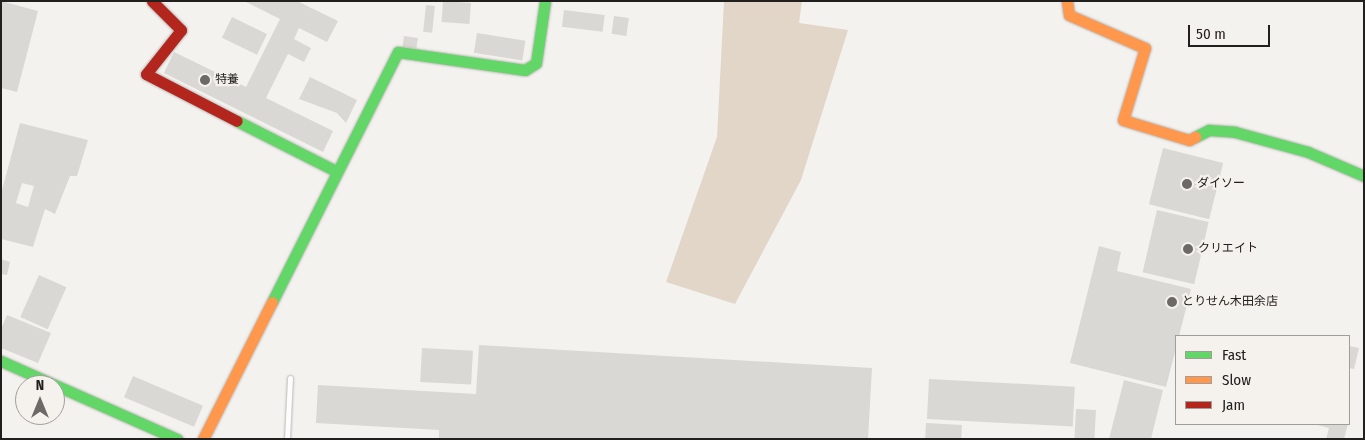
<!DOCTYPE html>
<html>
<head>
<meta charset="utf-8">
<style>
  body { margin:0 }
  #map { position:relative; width:1365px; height:440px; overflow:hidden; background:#f4f2ef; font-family:"Fira Sans Condensed","Noto Sans JP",sans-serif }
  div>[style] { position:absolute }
  .green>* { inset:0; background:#e1d6c8 }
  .building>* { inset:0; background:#d9d8d5; transform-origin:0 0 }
  .roads { filter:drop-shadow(0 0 1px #b8b6b4) drop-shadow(0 0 1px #b8b6b4) }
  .lane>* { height:5px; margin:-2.5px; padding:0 2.5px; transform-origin:2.5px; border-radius:2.5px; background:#fdfdfd }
  .fast>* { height:11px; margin:-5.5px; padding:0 5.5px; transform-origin:5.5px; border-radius:5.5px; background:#63d668 }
  .slow>* { height:11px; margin:-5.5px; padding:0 5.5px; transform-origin:5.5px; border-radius:5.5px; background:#ff974d }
  .jam>* { height:11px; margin:-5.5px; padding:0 5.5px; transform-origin:5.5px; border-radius:5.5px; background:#b3261e }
  .dots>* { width:14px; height:14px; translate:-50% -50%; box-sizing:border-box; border:2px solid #f5f2ee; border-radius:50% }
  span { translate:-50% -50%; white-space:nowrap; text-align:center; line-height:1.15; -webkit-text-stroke:4.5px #f5f2ee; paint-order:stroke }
  .poi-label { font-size:12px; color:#21201e }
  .left { translate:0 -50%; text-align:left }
  .frame { position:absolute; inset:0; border:2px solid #21201e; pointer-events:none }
  .legend { position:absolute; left:1175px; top:335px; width:175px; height:90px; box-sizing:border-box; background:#f5f2ee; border:1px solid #a09e9b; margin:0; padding:6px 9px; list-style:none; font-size:15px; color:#21201e }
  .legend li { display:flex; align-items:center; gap:10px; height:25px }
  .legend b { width:25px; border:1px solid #a09e9b }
  .north { position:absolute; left:15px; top:375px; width:50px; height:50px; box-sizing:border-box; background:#f5f2ee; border:1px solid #a09e9b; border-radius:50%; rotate:0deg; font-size:14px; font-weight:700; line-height:20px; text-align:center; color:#21201e }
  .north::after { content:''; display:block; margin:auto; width:18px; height:22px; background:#6b6a67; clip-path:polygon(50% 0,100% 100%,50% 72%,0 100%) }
  .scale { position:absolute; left:1188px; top:25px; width:82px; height:22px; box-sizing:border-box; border:2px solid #21201e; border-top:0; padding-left:6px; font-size:15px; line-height:18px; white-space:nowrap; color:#21201e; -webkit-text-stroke:4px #f5f2ee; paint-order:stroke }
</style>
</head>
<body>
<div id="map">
  <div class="green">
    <div style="clip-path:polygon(724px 1px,802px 1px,799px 23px,848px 30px,801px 180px,735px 304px,666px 282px,717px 137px)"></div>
  </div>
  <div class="building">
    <div style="clip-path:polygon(1px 1px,38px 11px,17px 92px,1px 88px)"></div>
    <div style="clip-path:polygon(244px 1px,297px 1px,338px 21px,327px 42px,299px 28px,294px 39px,311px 48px,304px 62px,288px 54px,266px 98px,333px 131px,323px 152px,164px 73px,174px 52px,246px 87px,280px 19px)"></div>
    <div style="left:443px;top:1px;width:28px;height:21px;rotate:4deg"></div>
    <div style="left:426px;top:5px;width:9px;height:27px;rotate:6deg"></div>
    <div style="left:564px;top:10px;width:41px;height:17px;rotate:7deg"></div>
    <div style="left:614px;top:16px;width:15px;height:18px;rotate:8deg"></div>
    <div style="left:232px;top:17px;width:39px;height:23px;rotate:26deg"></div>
    <div style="left:477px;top:33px;width:49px;height:20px;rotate:9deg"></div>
    <div style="left:404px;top:36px;width:14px;height:11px;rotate:8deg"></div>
    <div style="clip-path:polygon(310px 77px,357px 100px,346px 123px,337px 113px,299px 99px)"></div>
    <div style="clip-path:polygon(evenodd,20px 123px,88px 140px,77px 176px,70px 176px,55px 214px,45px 209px,33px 247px,1px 239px,1px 194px,20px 123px,22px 183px,34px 186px,28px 207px,16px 203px,22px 183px)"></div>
    <div style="left:1163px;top:148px;width:62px;height:58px;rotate:14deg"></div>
    <div style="left:1157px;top:210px;width:53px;height:64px;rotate:13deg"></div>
    <div style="clip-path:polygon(1099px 246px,1121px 252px,1117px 271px,1191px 289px,1166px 387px,1070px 363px)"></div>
    <div style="clip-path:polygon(1px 259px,10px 262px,7px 275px,1px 274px)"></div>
    <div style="left:39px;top:275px;width:30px;height:46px;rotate:24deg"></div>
    <div style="clip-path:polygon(7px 315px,51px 333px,38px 363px,1px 348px,1px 329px)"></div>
    <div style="clip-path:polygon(479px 345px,872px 368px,868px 439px,439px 439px,439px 430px,316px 423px,318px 385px,476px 394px)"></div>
    <div style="clip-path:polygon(1349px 346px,1359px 348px,1354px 369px,1349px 368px)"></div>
    <div style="left:422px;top:348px;width:51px;height:34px;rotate:3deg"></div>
    <div style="left:133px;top:376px;width:76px;height:23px;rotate:23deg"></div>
    <div style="left:929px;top:379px;width:146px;height:40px;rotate:3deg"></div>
    <div style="clip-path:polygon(1124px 380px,1163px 390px,1151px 439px,1109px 439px)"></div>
    <div style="left:1076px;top:409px;width:20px;height:30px;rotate:3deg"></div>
    <div style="left:926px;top:423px;width:36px;height:16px;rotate:3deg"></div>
    <div style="clip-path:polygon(1313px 424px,1348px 424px,1344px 439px,1326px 439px,1329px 428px)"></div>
  </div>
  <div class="roads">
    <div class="lane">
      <div style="left:287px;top:439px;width:61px;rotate:-87.2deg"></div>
    </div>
    <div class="fast">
      <div style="left:237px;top:121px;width:111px;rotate:26.8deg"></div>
      <div style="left:1195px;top:137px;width:16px;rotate:-27deg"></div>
      <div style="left:1209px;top:130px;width:26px;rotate:4deg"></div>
      <div style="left:1235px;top:132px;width:76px;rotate:15.3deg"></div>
      <div style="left:1308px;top:152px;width:61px;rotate:23.2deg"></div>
      <div style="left:272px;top:302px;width:280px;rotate:-63.3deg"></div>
      <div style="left:398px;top:52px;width:128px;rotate:8.1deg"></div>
      <div style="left:525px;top:70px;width:13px;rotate:-32deg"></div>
      <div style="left:536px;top:63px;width:63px;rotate:-81.7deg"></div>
      <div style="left:1px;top:361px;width:193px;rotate:23.9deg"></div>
    </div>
    <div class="slow">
      <div style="left:1067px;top:1px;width:14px;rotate:82deg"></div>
      <div style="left:1069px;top:15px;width:83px;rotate:23.5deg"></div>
      <div style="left:1145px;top:48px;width:75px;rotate:107deg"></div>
      <div style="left:1123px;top:120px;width:69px;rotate:16.9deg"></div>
      <div style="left:1189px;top:140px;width:7px;rotate:-27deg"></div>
      <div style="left:203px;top:439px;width:153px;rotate:-63.3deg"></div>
    </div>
    <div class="jam">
      <div style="left:152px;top:1px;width:41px;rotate:45deg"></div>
      <div style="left:181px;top:30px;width:56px;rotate:128.5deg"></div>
      <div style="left:146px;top:74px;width:102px;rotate:27.3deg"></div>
    </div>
  </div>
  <div class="dots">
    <div style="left:205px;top:80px;background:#6b6a67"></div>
    <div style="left:1187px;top:184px;background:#6b6a67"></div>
    <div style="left:1188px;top:249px;background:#6b6a67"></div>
    <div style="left:1172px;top:302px;background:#6b6a67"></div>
  </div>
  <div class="poi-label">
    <span class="left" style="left:215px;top:80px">特養</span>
    <span class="left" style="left:1197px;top:184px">ダイソー</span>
    <span class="left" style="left:1198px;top:249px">クリエイト</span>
    <span class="left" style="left:1182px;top:302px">とりせん木田余店</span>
  </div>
  <div class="frame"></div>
  <ul class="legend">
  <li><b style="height:6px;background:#63d668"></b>Fast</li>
  <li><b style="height:6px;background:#ff974d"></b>Slow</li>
  <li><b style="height:6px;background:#b3261e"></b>Jam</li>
  </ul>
  <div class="north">N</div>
  <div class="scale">50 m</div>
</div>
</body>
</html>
